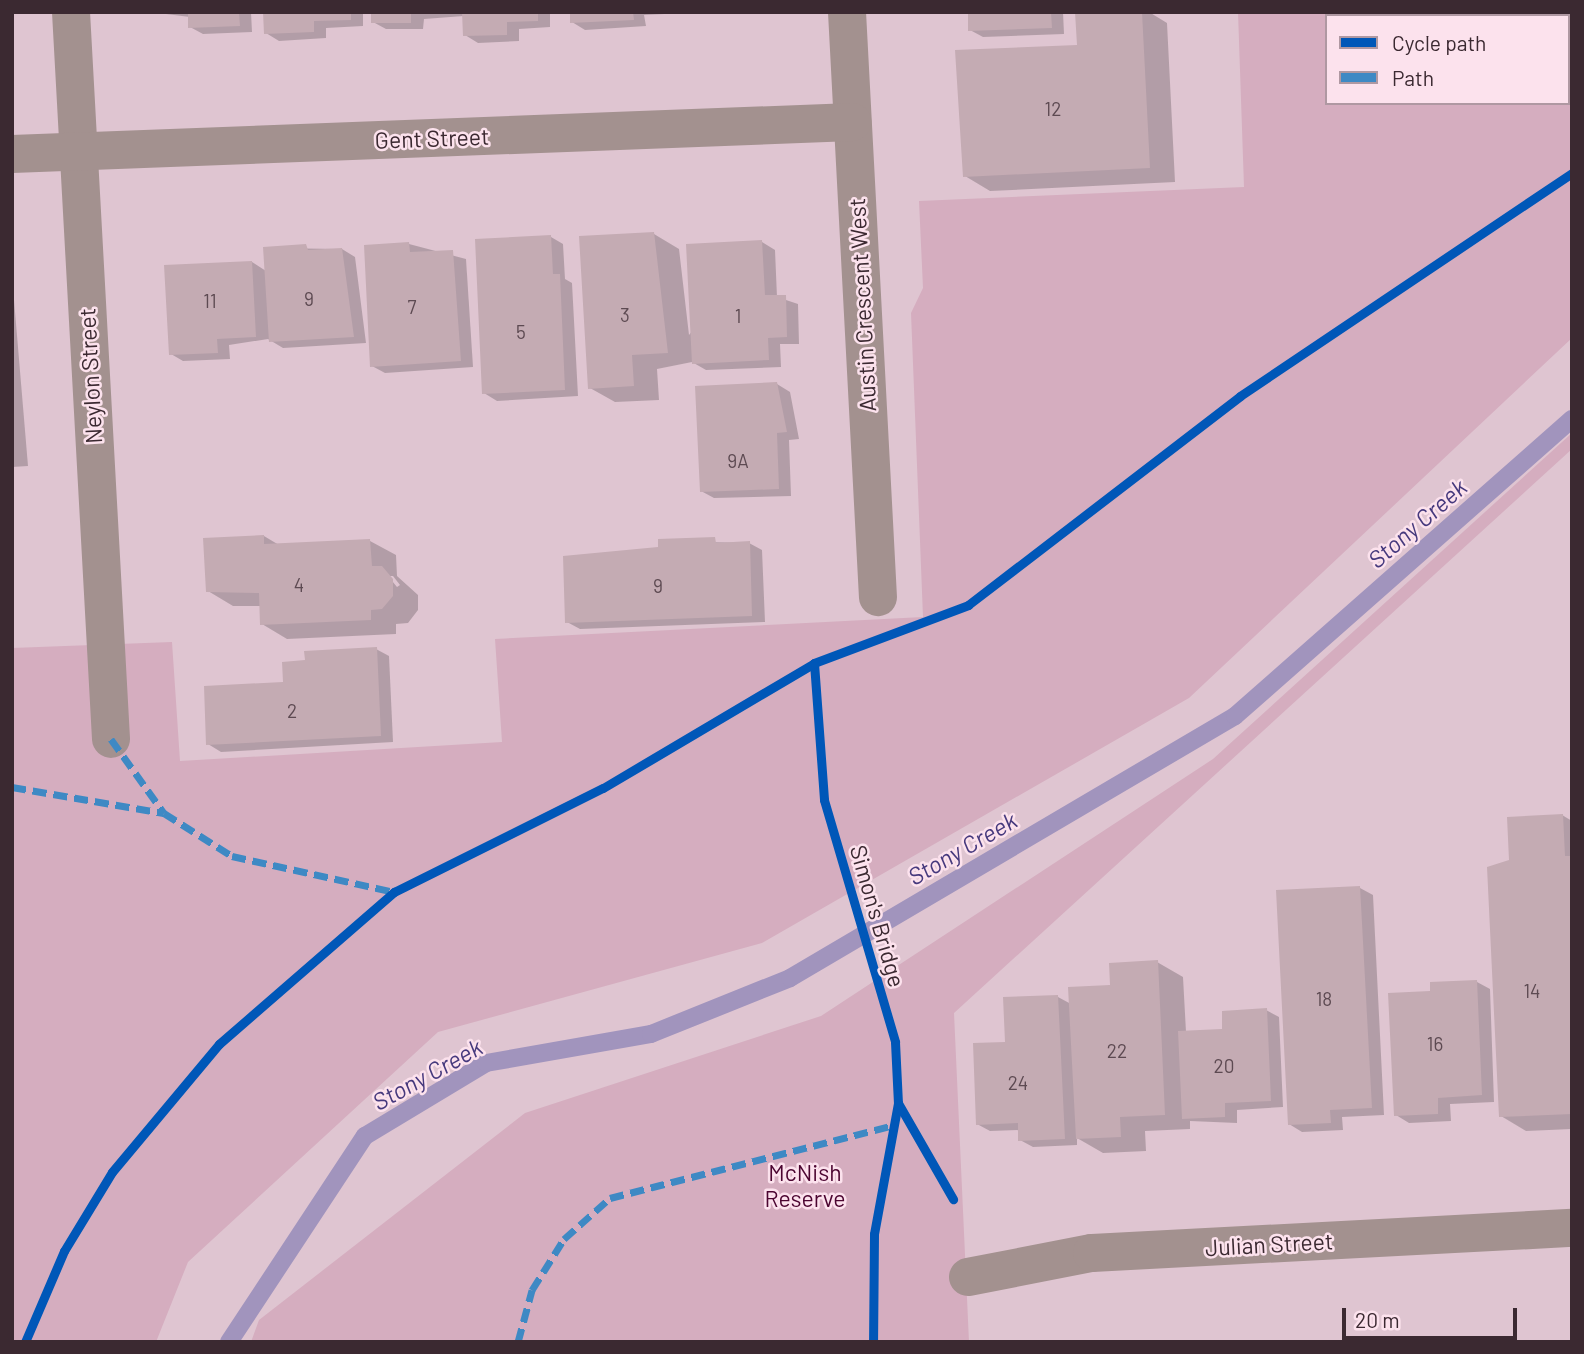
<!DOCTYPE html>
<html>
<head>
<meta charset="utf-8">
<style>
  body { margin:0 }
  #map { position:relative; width:1584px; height:1354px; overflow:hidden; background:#dfc5d1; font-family:Barlow,sans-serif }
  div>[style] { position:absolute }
  .green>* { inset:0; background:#d5adbf }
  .shadow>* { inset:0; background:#0003 }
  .stream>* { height:18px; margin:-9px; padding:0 9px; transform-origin:9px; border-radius:9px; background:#a194bd }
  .building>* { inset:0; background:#c4abb3; transform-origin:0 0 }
  .street>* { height:38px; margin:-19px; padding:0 19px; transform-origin:19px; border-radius:19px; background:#a3918f }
  .quiet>* { height:7px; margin-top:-3.5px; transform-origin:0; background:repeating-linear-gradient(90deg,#3e89c4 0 14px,transparent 0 21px) }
  .cycleway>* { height:9px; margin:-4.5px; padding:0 4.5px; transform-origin:4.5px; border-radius:4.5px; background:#0057b8 }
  span { translate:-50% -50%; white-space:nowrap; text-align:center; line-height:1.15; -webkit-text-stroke:5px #fce2ed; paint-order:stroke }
  .number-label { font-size:19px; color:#5d4a52 }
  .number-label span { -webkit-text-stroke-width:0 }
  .street-label { font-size:23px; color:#3b2931 }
  .park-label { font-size:23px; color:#4c0531 }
  .water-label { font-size:24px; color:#46397d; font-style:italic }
  .frame { position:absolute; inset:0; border:14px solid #3b2931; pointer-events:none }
  .legend { position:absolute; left:1325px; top:14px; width:245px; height:91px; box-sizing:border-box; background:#fce2ed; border:2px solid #af98a2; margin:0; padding:9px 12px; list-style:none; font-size:21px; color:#3b2931 }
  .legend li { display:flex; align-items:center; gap:14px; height:35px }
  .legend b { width:35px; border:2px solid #af98a2 }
  .scale { position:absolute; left:1342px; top:1308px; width:175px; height:32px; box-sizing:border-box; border:4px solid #3b2931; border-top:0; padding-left:9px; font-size:21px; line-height:24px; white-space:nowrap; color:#3b2931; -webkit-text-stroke:5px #fce2ed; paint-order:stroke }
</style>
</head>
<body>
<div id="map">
  <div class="green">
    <div style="clip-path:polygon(evenodd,1238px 12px,1572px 12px,1572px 338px,1189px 698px,762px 943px,438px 1032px,188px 1262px,156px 1342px,12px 1342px,12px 648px,172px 642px,180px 761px,502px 742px,495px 639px,923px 617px,911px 313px,923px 288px,919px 201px,1244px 187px,1238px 12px,1327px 16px,1568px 16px,1568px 103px,1327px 103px,1327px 16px)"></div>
    <div style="clip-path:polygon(1572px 433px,1572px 449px,954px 1013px,969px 1342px,251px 1342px,259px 1320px,525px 1113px,821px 1016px,1213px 759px)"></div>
  </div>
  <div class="shadow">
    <div style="clip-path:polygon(150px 12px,251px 12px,252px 32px,203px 34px,190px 27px,190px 17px)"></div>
    <div style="clip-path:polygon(265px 12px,363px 12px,363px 26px,326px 28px,326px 38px,279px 41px,266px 33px)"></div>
    <div style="clip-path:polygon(373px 12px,550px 12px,550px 27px,519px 29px,519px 41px,478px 43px,465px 35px,464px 16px,424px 19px,423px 29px,386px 29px,373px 22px)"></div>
    <div style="clip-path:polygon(571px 12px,685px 12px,685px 13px,644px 15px,646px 26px,585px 30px,572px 22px)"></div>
    <div style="clip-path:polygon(969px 12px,1063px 12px,1064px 34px,983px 37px,970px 30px)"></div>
    <div style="clip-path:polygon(1076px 12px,1149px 12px,1167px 23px,1175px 182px,990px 191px,965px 176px,1079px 47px)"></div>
    <div style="clip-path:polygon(654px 234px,679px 249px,689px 335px,762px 242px,775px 250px,777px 297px,798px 304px,799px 344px,780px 344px,781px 367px,706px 370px,692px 362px,657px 369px,659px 400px,615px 402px,590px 388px)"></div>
    <div style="clip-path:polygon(551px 237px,563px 244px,565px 279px,572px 283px,578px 396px,497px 401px,484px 393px)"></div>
    <div style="clip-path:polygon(409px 244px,466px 259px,473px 367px,385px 373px,372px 366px)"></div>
    <div style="clip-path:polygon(265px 248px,342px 249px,355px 257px,366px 343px,283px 348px,268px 339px,229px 345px,230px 359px,183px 361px,171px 354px,252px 262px,266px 271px)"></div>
    <div style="clip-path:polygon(12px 276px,28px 466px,12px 467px)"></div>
    <div style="clip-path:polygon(777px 384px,790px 392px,799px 439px,789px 440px,791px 496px,714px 498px,701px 491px)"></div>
    <div style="clip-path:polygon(evenodd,264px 536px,279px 545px,370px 541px,396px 555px,397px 576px,418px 595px,418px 610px,408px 623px,396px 624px,396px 634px,287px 639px,262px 624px,261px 606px,233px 606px,208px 591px,264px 536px,388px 576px,393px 576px,400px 585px,397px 587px,388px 576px)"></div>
    <div style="clip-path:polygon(659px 541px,749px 543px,762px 550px,765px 622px,580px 629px,567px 622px,660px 549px)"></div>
    <div style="clip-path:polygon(376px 649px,389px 656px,393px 742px,221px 752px,208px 744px,285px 684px)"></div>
    <div style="clip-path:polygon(1562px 815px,1572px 821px,1572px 1129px,1526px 1131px,1501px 1116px,1511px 861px)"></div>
    <div style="clip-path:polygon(1360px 888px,1373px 895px,1384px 1115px,1342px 1117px,1343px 1130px,1302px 1132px,1289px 1124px)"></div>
    <div style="clip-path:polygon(1157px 962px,1183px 977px,1186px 1032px,1224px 1030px,1266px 1010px,1279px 1017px,1283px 1107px,1237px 1110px,1237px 1123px,1190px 1121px,1190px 1129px,1145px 1131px,1146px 1151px,1103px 1153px,1077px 1138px,1077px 1145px,1033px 1147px,1020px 1140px,1020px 1130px,990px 1131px,977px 1124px,1007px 1044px,1058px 997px,1071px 1004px)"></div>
    <div style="clip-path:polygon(1477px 982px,1490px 989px,1494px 1102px,1450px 1104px,1451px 1121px,1409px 1123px,1396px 1115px,1432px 993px)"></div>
  </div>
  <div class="stream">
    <div style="left:229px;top:1342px;width:247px;rotate:-56.6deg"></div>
    <div style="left:365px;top:1136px;width:141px;rotate:-31.1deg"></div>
    <div style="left:486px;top:1063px;width:168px;rotate:-10deg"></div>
    <div style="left:651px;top:1034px;width:150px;rotate:-21.9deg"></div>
    <div style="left:790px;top:978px;width:516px;rotate:-30.49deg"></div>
    <div style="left:1235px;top:716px;width:449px;rotate:-41.4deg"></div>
  </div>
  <div class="building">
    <div style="clip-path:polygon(188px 12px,239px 12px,240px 26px,188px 28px)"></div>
    <div style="clip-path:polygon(263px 12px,351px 12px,351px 20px,314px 21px,314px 32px,264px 34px)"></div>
    <div style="left:371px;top:12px;width:40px;height:11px"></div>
    <div style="clip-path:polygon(462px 12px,538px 12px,538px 21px,507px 22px,507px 35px,463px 36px)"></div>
    <div style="clip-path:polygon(570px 12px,633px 12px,634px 20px,570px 23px)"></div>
    <div style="clip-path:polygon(968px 12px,1051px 12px,1052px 28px,968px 31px)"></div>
    <div style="clip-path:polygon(1075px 12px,1142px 12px,1150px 168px,963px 177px,955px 50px,1077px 45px)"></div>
    <div style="clip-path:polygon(654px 232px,668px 353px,632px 355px,634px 386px,588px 389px,579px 236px)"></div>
    <div style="clip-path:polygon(551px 235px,553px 274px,560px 274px,565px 390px,482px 394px,475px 239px)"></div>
    <div style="clip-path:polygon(762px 240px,765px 295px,786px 295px,787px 337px,768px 338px,769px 360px,692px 364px,686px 244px)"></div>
    <div style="clip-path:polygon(409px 242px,410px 252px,453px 250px,461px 361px,370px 367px,364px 245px)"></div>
    <div style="clip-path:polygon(306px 244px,308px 250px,342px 248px,354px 337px,269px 342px,263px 247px)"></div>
    <div style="clip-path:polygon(252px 261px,256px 337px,217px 339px,218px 353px,169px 355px,164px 265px)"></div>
    <div style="clip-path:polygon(777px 382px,787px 432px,777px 433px,779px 489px,700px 492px,695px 386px)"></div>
    <div style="clip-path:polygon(264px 535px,264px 544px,370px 539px,372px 566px,382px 566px,393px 579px,393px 596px,382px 609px,371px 610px,371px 620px,260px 625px,259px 593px,206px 592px,203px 538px)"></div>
    <div style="clip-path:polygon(715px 537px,716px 543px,750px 541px,752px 616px,565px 623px,563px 556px,658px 547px,658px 539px)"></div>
    <div style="clip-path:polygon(377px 647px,381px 736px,206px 745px,204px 686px,283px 682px,282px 662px,305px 660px,304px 651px)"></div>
    <div style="clip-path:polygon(1563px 814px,1565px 856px,1572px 856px,1572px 1114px,1499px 1117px,1487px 867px,1509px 860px,1507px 817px)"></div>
    <div style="clip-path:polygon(1360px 886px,1372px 1108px,1330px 1110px,1331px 1123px,1288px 1125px,1276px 890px)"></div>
    <div style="clip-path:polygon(1158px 960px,1165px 1115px,1120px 1117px,1121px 1137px,1076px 1139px,1068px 987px,1110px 985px,1109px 963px)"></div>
    <div style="clip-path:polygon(1477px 980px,1482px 1095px,1438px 1098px,1438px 1114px,1394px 1116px,1388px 993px,1430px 991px,1430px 982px)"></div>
    <div style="clip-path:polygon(1058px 995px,1065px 1139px,1018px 1141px,1018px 1123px,976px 1125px,973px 1043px,1005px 1042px,1003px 997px)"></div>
    <div style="clip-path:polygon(1267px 1008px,1271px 1101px,1225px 1103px,1225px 1117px,1182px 1119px,1178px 1031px,1222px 1029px,1222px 1011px)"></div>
  </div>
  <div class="street">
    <div style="left:71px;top:12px;width:728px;rotate:86.85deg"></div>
    <div style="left:847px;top:12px;width:586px;rotate:86.97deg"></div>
    <div style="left:12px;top:154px;width:841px;rotate:-2.18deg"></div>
    <div style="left:968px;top:1277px;width:126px;rotate:-11deg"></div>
    <div style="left:1092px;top:1253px;width:481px;rotate:-3deg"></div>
  </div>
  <div class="quiet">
    <div style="left:111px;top:739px;width:91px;rotate:54.4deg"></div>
    <div style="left:12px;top:787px;width:154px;rotate:9.7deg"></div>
    <div style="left:164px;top:813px;width:80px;rotate:32.3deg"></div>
    <div style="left:232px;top:856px;width:166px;rotate:12.5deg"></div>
    <div style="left:518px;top:1342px;width:54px;rotate:-74.9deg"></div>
    <div style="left:532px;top:1290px;width:60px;rotate:-57.9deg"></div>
    <div style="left:564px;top:1239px;width:62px;rotate:-41.7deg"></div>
    <div style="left:610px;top:1198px;width:294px;rotate:-14.4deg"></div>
  </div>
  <div class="cycleway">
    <div style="left:814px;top:663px;width:137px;rotate:85.8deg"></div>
    <div style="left:824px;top:800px;width:252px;rotate:73.6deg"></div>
    <div style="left:895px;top:1042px;width:61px;rotate:87.2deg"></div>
    <div style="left:898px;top:1103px;width:133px;rotate:100.4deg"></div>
    <div style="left:874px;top:1234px;width:108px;rotate:90.5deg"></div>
    <div style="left:898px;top:1103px;width:111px;rotate:60.2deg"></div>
    <div style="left:25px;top:1342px;width:99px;rotate:-66.8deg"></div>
    <div style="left:64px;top:1251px;width:92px;rotate:-58.7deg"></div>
    <div style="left:112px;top:1172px;width:167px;rotate:-50.1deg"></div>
    <div style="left:219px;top:1044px;width:232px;rotate:-41deg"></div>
    <div style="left:394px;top:892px;width:233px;rotate:-26.5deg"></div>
    <div style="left:603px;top:788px;width:245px;rotate:-30.6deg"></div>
    <div style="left:814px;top:663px;width:165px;rotate:-20.6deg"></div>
    <div style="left:968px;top:605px;width:343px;rotate:-37.5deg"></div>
    <div style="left:1240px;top:396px;width:400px;rotate:-33.9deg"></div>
  </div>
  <div class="number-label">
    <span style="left:1053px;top:109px">12</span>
    <span style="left:309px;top:299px">9</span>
    <span style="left:210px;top:301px">11</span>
    <span style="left:412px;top:307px">7</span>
    <span style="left:625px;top:315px">3</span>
    <span style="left:738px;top:316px">1</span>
    <span style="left:521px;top:332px">5</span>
    <span style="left:738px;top:461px">9A</span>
    <span style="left:299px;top:585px">4</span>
    <span style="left:658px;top:586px">9</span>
    <span style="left:292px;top:711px">2</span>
    <span style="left:1532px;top:991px">14</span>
    <span style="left:1324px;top:999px">18</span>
    <span style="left:1435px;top:1044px">16</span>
    <span style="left:1117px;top:1051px">22</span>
    <span style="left:1224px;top:1066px">20</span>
    <span style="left:1018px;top:1083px">24</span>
  </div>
  <div class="street-label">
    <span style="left:432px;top:138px;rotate:-2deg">Gent Street</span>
    <span style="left:862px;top:305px;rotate:-93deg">Austin Crescent West</span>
    <span style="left:90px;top:376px;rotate:-93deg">Neylon Street</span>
    <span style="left:878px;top:916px;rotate:74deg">Simon's Bridge</span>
    <span style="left:1269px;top:1244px;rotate:-3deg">Julian Street</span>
  </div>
  <div class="park-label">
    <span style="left:805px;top:1185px">McNish<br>Reserve</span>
  </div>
  <div class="water-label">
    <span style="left:1417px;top:523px;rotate:-41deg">Stony Creek</span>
    <span style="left:962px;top:848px;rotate:-30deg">Stony Creek</span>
    <span style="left:427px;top:1074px;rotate:-29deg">Stony Creek</span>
  </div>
  <div class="frame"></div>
  <ul class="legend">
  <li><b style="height:9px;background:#0057b8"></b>Cycle path</li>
  <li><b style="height:9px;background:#3e89c4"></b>Path</li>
  </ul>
  <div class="scale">20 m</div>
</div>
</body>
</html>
